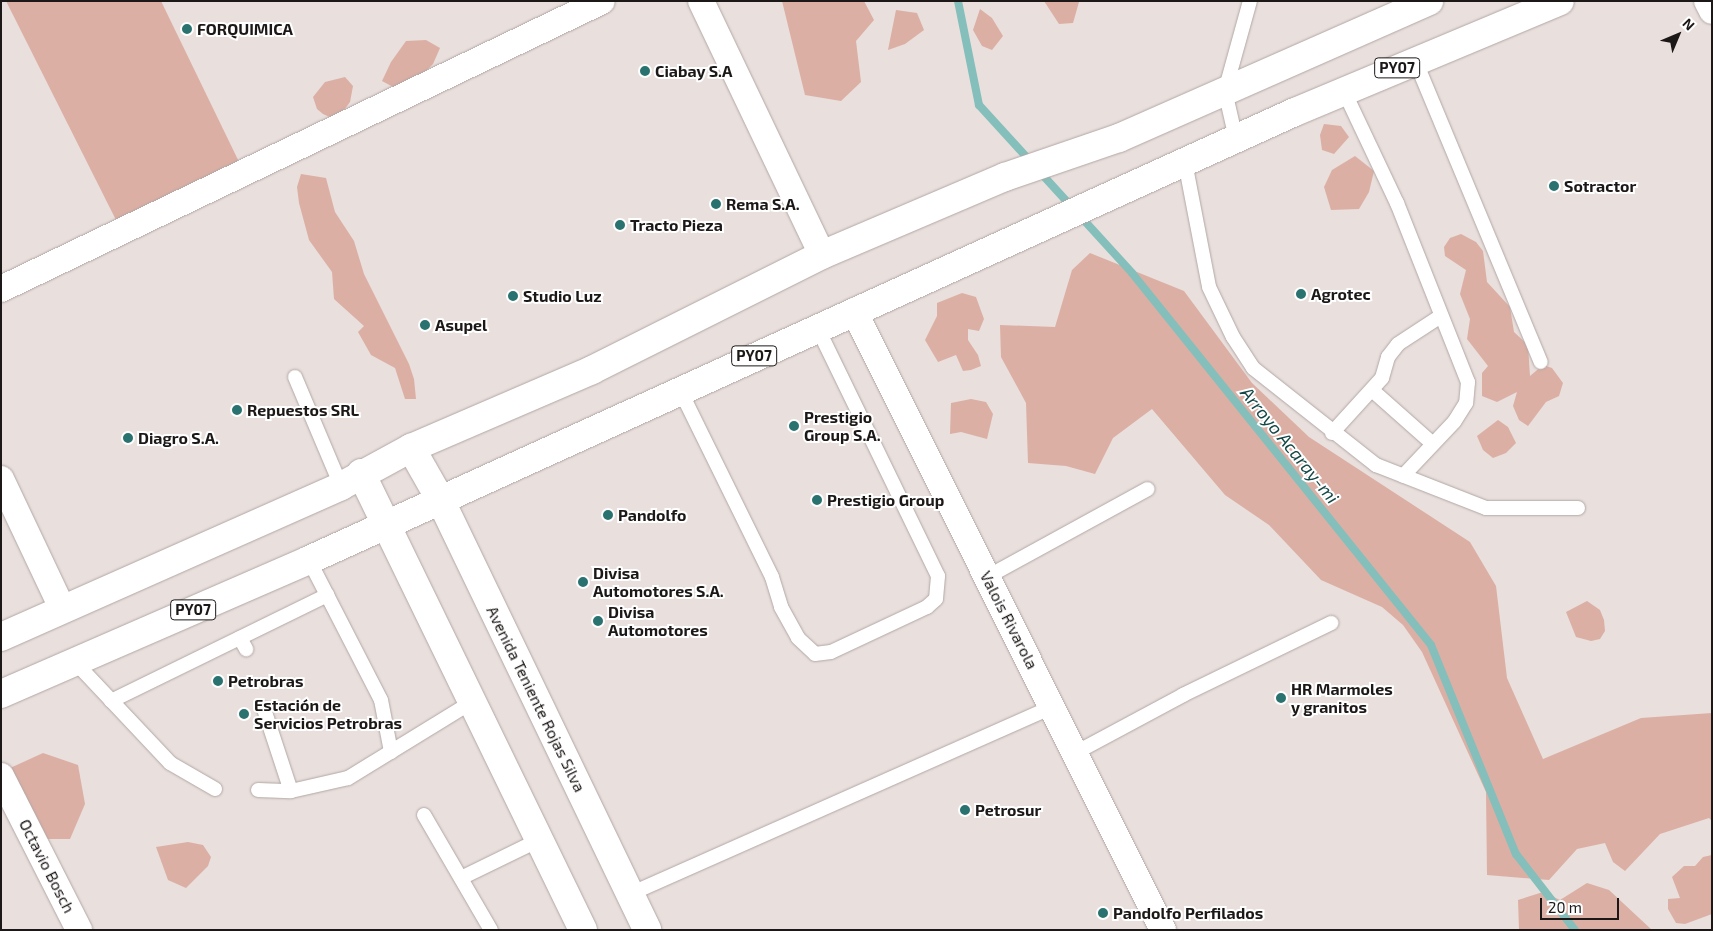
<!DOCTYPE html>
<html>
<head>
<meta charset="utf-8">
<style>
  body { margin:0 }
  #map { position:relative; width:1713px; height:931px; overflow:hidden; background:#e9dfdc; font-family:"Exo 2",sans-serif }
  div>[style] { position:absolute }
  .green>* { inset:0; background:#dcafa4 }
  .stream>* { height:8px; margin:-4px; padding:0 4px; transform-origin:4px; border-radius:4px; background:#84bfbb }
  .roads { filter:drop-shadow(0 0 1px #b1a7a5) drop-shadow(0 0 1px #b1a7a5) }
  .service>* { height:14px; margin:-7px; padding:0 7px; transform-origin:7px; border-radius:7px; background:#fff }
  .minor>* { height:26px; margin:-13px; padding:0 13px; transform-origin:13px; border-radius:13px; background:#fff }
  .tertiary>* { height:28px; margin:-14px; padding:0 14px; transform-origin:14px; border-radius:14px; background:#fff }
  .trunk>* { height:28px; margin:-14px; padding:0 14px; transform-origin:14px; border-radius:14px; background:#fff }
  .dots>* { width:14px; height:14px; translate:-50% -50%; box-sizing:border-box; border:2px solid #fff; border-radius:50% }
  span { translate:-50% -50%; white-space:nowrap; text-align:center; line-height:1.15; -webkit-text-stroke:4px #fff; paint-order:stroke }
  .shield-label span { padding:1px 4px; background:#fff; border:1px solid; border-radius:4px; -webkit-text-stroke-width:0 }
  .shield-label { font-size:15px; color:#1c1817; font-weight:700 }
  .poi-label { font-size:16px; color:#1c1817; font-weight:700 }
  .left { translate:0 -50%; text-align:left }
  .street-label { font-size:16px; color:#1c1817 }
  .water-label { font-size:18px; color:#134846; font-style:italic }
  .frame { position:absolute; inset:0; border:2px solid #1c1817; pointer-events:none }
  .north { position:absolute; left:1653px; top:10px; width:50px; height:50px; -webkit-text-stroke:4px #fff; paint-order:stroke; rotate:45deg; font-size:14px; font-weight:700; line-height:20px; text-align:center; color:#1c1817 }
  .north::after { content:''; display:block; margin:auto; width:18px; height:22px; background:#1c1817; clip-path:polygon(50% 0,100% 100%,50% 72%,0 100%) }
  .scale { position:absolute; left:1540px; top:898px; width:79px; height:22px; box-sizing:border-box; border:2px solid #1c1817; border-top:0; padding-left:6px; font-size:15px; line-height:18px; white-space:nowrap; color:#1c1817; -webkit-text-stroke:4px #fff; paint-order:stroke }
</style>
</head>
<body>
<div id="map">
  <div class="green">
    <div style="clip-path:polygon(6px 1px,161px 1px,241px 166px,116px 220px)"></div>
    <div style="clip-path:polygon(782px 1px,864px 1px,874px 20px,856px 41px,861px 82px,841px 101px,805px 95px)"></div>
    <div style="clip-path:polygon(1044px 1px,1079px 2px,1073px 23px,1059px 24px)"></div>
    <div style="clip-path:polygon(980px 9px,992px 18px,1003px 36px,992px 50px,982px 46px,973px 30px)"></div>
    <div style="clip-path:polygon(896px 10px,917px 13px,924px 30px,905px 44px,888px 50px)"></div>
    <div style="clip-path:polygon(426px 40px,440px 48px,433px 64px,424px 73px,395px 88px,382px 81px,391px 62px,406px 41px)"></div>
    <div style="clip-path:polygon(345px 77px,353px 86px,350px 102px,342px 113px,332px 118px,323px 114px,317px 109px,313px 97px,325px 82px)"></div>
    <div style="clip-path:polygon(1324px 124px,1341px 126px,1349px 137px,1334px 154px,1322px 150px,1320px 135px)"></div>
    <div style="clip-path:polygon(1355px 156px,1374px 171px,1369px 192px,1359px 209px,1331px 210px,1324px 187px,1332px 170px)"></div>
    <div style="clip-path:polygon(301px 174px,326px 178px,335px 212px,354px 241px,364px 274px,409px 364px,414px 379px,416px 399px,405px 399px,395px 368px,371px 355px,358px 332px,364px 326px,334px 299px,332px 272px,309px 240px,299px 203px,297px 187px)"></div>
    <div style="clip-path:polygon(1461px 234px,1476px 242px,1483px 251px,1487px 282px,1510px 307px,1514px 332px,1528px 345px,1530px 376px,1543px 365px,1552px 368px,1563px 383px,1559px 396px,1546px 402px,1528px 426px,1519px 420px,1513px 406px,1517px 392px,1497px 402px,1482px 396px,1482px 373px,1488px 366px,1467px 339px,1470px 319px,1460px 294px,1466px 270px,1445px 256px,1444px 247px,1450px 238px)"></div>
    <div style="clip-path:polygon(1090px 253px,1184px 291px,1252px 383px,1309px 437px,1470px 542px,1496px 586px,1507px 678px,1543px 759px,1641px 718px,1712px 713px,1712px 821px,1709px 818px,1660px 834px,1625px 871px,1613px 862px,1605px 843px,1577px 849px,1549px 880px,1487px 875px,1486px 792px,1422px 652px,1403px 625px,1382px 607px,1321px 580px,1269px 525px,1225px 495px,1152px 409px,1113px 438px,1095px 474px,1066px 466px,1028px 463px,1026px 403px,1001px 357px,1000px 325px,1055px 327px,1072px 270px)"></div>
    <div style="clip-path:polygon(962px 293px,976px 297px,984px 319px,979px 331px,968px 329px,968px 340px,978px 355px,981px 366px,971px 370px,963px 371px,956px 355px,938px 362px,925px 340px,937px 316px,937px 303px)"></div>
    <div style="clip-path:polygon(971px 399px,986px 402px,993px 414px,987px 439px,961px 432px,950px 434px,951px 403px)"></div>
    <div style="clip-path:polygon(1498px 420px,1508px 427px,1516px 443px,1506px 453px,1493px 458px,1483px 450px,1477px 436px)"></div>
    <div style="clip-path:polygon(1587px 601px,1600px 610px,1604px 620px,1605px 631px,1600px 639px,1591px 641px,1576px 637px,1566px 612px)"></div>
    <div style="clip-path:polygon(43px 753px,78px 765px,85px 804px,70px 839px,45px 839px,8px 769px)"></div>
    <div style="clip-path:polygon(188px 842px,203px 845px,211px 857px,208px 866px,186px 888px,168px 880px,156px 847px)"></div>
    <div style="clip-path:polygon(1712px 855px,1712px 914px,1685px 924px,1676px 923px,1668px 909px,1668px 899px,1680px 898px,1672px 877px,1684px 866px,1695px 866px,1703px 857px)"></div>
    <div style="clip-path:polygon(1587px 883px,1609px 890px,1652px 930px,1519px 930px,1518px 900px,1543px 892px,1560px 900px)"></div>
  </div>
  <div class="stream">
    <div style="left:958px;top:1px;width:106px;rotate:78.6deg"></div>
    <div style="left:979px;top:105px;width:77px;rotate:47.6deg"></div>
    <div style="left:1039px;top:171px;width:138px;rotate:47.6deg"></div>
    <div style="left:1132px;top:273px;width:477px;rotate:51.2deg"></div>
    <div style="left:1431px;top:645px;width:226px;rotate:67.9deg"></div>
    <div style="left:1516px;top:854px;width:96px;rotate:52.2deg"></div>
  </div>
  <div class="roads">
    <div class="service">
      <div style="left:1415px;top:60px;width:327px;rotate:67.4deg"></div>
      <div style="left:1344px;top:91px;width:124px;rotate:64.7deg"></div>
      <div style="left:1397px;top:203px;width:193px;rotate:68.4deg"></div>
      <div style="left:1468px;top:382px;width:21px;rotate:95deg"></div>
      <div style="left:1466px;top:403px;width:22px;rotate:122deg"></div>
      <div style="left:1454px;top:422px;width:74px;rotate:133.4deg"></div>
      <div style="left:1236px;top:139px;width:49px;rotate:-102.9deg"></div>
      <div style="left:1225px;top:91px;width:93px;rotate:-74.5deg"></div>
      <div style="left:1185px;top:162px;width:127px;rotate:79.1deg"></div>
      <div style="left:1209px;top:287px;width:55px;rotate:64.4deg"></div>
      <div style="left:1233px;top:337px;width:37px;rotate:57deg"></div>
      <div style="left:1253px;top:368px;width:157px;rotate:38.3deg"></div>
      <div style="left:1376px;top:465px;width:118px;rotate:21.4deg"></div>
      <div style="left:1486px;top:508px;width:92px"></div>
      <div style="left:295px;top:377px;width:118px;rotate:67.1deg"></div>
      <div style="left:680px;top:390px;width:208px;rotate:63.8deg"></div>
      <div style="left:772px;top:577px;width:31px;rotate:73deg"></div>
      <div style="left:781px;top:607px;width:35px;rotate:61deg"></div>
      <div style="left:798px;top:638px;width:23px;rotate:43deg"></div>
      <div style="left:815px;top:654px;width:16px;rotate:-7deg"></div>
      <div style="left:831px;top:652px;width:106px;rotate:-25.1deg"></div>
      <div style="left:927px;top:607px;width:12px;rotate:-42deg"></div>
      <div style="left:936px;top:599px;width:23px;rotate:-85deg"></div>
      <div style="left:938px;top:576px;width:277px;rotate:-115.9deg"></div>
      <div style="left:1372px;top:390px;width:81px;rotate:41.5deg"></div>
      <div style="left:1332px;top:433px;width:74px;rotate:-47.7deg"></div>
      <div style="left:1382px;top:378px;width:22px;rotate:-74deg"></div>
      <div style="left:1388px;top:357px;width:16px;rotate:-52deg"></div>
      <div style="left:1398px;top:344px;width:51px;rotate:-33.1deg"></div>
      <div style="left:309px;top:560px;width:157px;rotate:62.8deg"></div>
      <div style="left:381px;top:700px;width:53px;rotate:79.1deg"></div>
      <div style="left:987px;top:577px;width:183px;rotate:-28.7deg"></div>
      <div style="left:240px;top:638px;width:13px;rotate:61deg"></div>
      <div style="left:74px;top:661px;width:140px;rotate:46.7deg"></div>
      <div style="left:170px;top:763px;width:52px;rotate:30deg"></div>
      <div style="left:111px;top:701px;width:241px;rotate:-26.1deg"></div>
      <div style="left:264px;top:709px;width:86px;rotate:71.8deg"></div>
      <div style="left:1075px;top:753px;width:123px;rotate:-28.2deg"></div>
      <div style="left:1183px;top:695px;width:165px;rotate:-25.9deg"></div>
      <div style="left:258px;top:790px;width:33px;rotate:2deg"></div>
      <div style="left:291px;top:791px;width:58px;rotate:-12.8deg"></div>
      <div style="left:348px;top:778px;width:145px;rotate:-31.5deg"></div>
      <div style="left:424px;top:815px;width:133px;rotate:59.8deg"></div>
      <div style="left:461px;top:878px;width:87px;rotate:-26deg"></div>
      <div style="left:630px;top:894px;width:462px;rotate:-23.9deg"></div>
    </div>
    <div class="minor">
      <div style="left:701px;top:1px;width:281px;rotate:64.5deg"></div>
      <div style="left:1707px;top:1px;width:11px;rotate:63deg"></div>
      <div style="left:1px;top:289px;width:666px;rotate:-25.6deg"></div>
      <div style="left:854px;top:311px;width:692px;rotate:63.47deg"></div>
      <div style="left:1px;top:479px;width:143px;rotate:64.7deg"></div>
      <div style="left:1px;top:776px;width:173px;rotate:63.1deg"></div>
    </div>
    <div class="tertiary">
      <div style="left:411px;top:448px;width:59px;rotate:60.4deg"></div>
      <div style="left:440px;top:499px;width:478px;rotate:64.3deg"></div>
      <div style="left:361px;top:473px;width:508px;rotate:64.09deg"></div>
    </div>
    <div class="trunk">
      <div style="left:1px;top:637px;width:372px;rotate:-23.9deg"></div>
      <div style="left:341px;top:486px;width:80px;rotate:-28.5deg"></div>
      <div style="left:411px;top:448px;width:197px;rotate:-23.3deg"></div>
      <div style="left:592px;top:370px;width:257px;rotate:-26.6deg"></div>
      <div style="left:822px;top:255px;width:199px;rotate:-23.1deg"></div>
      <div style="left:1005px;top:177px;width:120px;rotate:-18.9deg"></div>
      <div style="left:1119px;top:138px;width:339px;rotate:-23.8deg"></div>
      <div style="left:1px;top:694px;width:336px;rotate:-23.5deg"></div>
      <div style="left:309px;top:560px;width:1083px;rotate:-24.44deg"></div>
      <div style="left:1295px;top:112px;width:287px;rotate:-22.7deg"></div>
    </div>
  </div>
  <div class="dots">
    <div style="left:187px;top:29px;background:#29726f"></div>
    <div style="left:645px;top:71px;background:#29726f"></div>
    <div style="left:1554px;top:186px;background:#29726f"></div>
    <div style="left:716px;top:204px;background:#29726f"></div>
    <div style="left:620px;top:225px;background:#29726f"></div>
    <div style="left:1301px;top:294px;background:#29726f"></div>
    <div style="left:513px;top:296px;background:#29726f"></div>
    <div style="left:425px;top:325px;background:#29726f"></div>
    <div style="left:237px;top:410px;background:#29726f"></div>
    <div style="left:794px;top:426px;background:#29726f"></div>
    <div style="left:128px;top:438px;background:#29726f"></div>
    <div style="left:817px;top:500px;background:#29726f"></div>
    <div style="left:608px;top:515px;background:#29726f"></div>
    <div style="left:583px;top:582px;background:#29726f"></div>
    <div style="left:598px;top:621px;background:#29726f"></div>
    <div style="left:218px;top:681px;background:#29726f"></div>
    <div style="left:1281px;top:698px;background:#29726f"></div>
    <div style="left:244px;top:714px;background:#29726f"></div>
    <div style="left:965px;top:810px;background:#29726f"></div>
    <div style="left:1103px;top:913px;background:#29726f"></div>
  </div>
  <div class="shield-label">
    <span style="left:1397px;top:68px">PY07</span>
    <span style="left:754px;top:356px">PY07</span>
    <span style="left:193px;top:610px">PY07</span>
  </div>
  <div class="poi-label">
    <span class="left" style="left:197px;top:29px">FORQUIMICA</span>
    <span class="left" style="left:655px;top:71px">Ciabay S.A</span>
    <span class="left" style="left:1564px;top:186px">Sotractor</span>
    <span class="left" style="left:726px;top:204px">Rema S.A.</span>
    <span class="left" style="left:630px;top:225px">Tracto Pieza</span>
    <span class="left" style="left:1311px;top:294px">Agrotec</span>
    <span class="left" style="left:523px;top:296px">Studio Luz</span>
    <span class="left" style="left:435px;top:325px">Asupel</span>
    <span class="left" style="left:247px;top:410px">Repuestos SRL</span>
    <span class="left" style="left:804px;top:426px">Prestigio<br>Group S.A.</span>
    <span class="left" style="left:138px;top:438px">Diagro S.A.</span>
    <span class="left" style="left:827px;top:500px">Prestigio Group</span>
    <span class="left" style="left:618px;top:515px">Pandolfo</span>
    <span class="left" style="left:593px;top:582px">Divisa<br>Automotores S.A.</span>
    <span class="left" style="left:608px;top:621px">Divisa<br>Automotores</span>
    <span class="left" style="left:228px;top:681px">Petrobras</span>
    <span class="left" style="left:1291px;top:698px">HR Marmoles<br>y granitos</span>
    <span class="left" style="left:254px;top:714px">Estación de<br>Servicios Petrobras</span>
    <span class="left" style="left:975px;top:810px">Petrosur</span>
    <span class="left" style="left:1113px;top:913px">Pandolfo Perfilados</span>
  </div>
  <div class="street-label">
    <span style="left:1009px;top:620px;rotate:63deg">Valois Rivarola</span>
    <span style="left:536px;top:699px;rotate:64deg">Avenida Teniente Rojas Silva</span>
    <span style="left:47px;top:866px;rotate:63deg">Octavio Bosch</span>
  </div>
  <div class="water-label">
    <span style="left:1290px;top:445px;rotate:51deg">Arroyo Acaray-mi</span>
  </div>
  <div class="frame"></div>
  <div class="north">N</div>
  <div class="scale">20 m</div>
</div>
</body>
</html>
